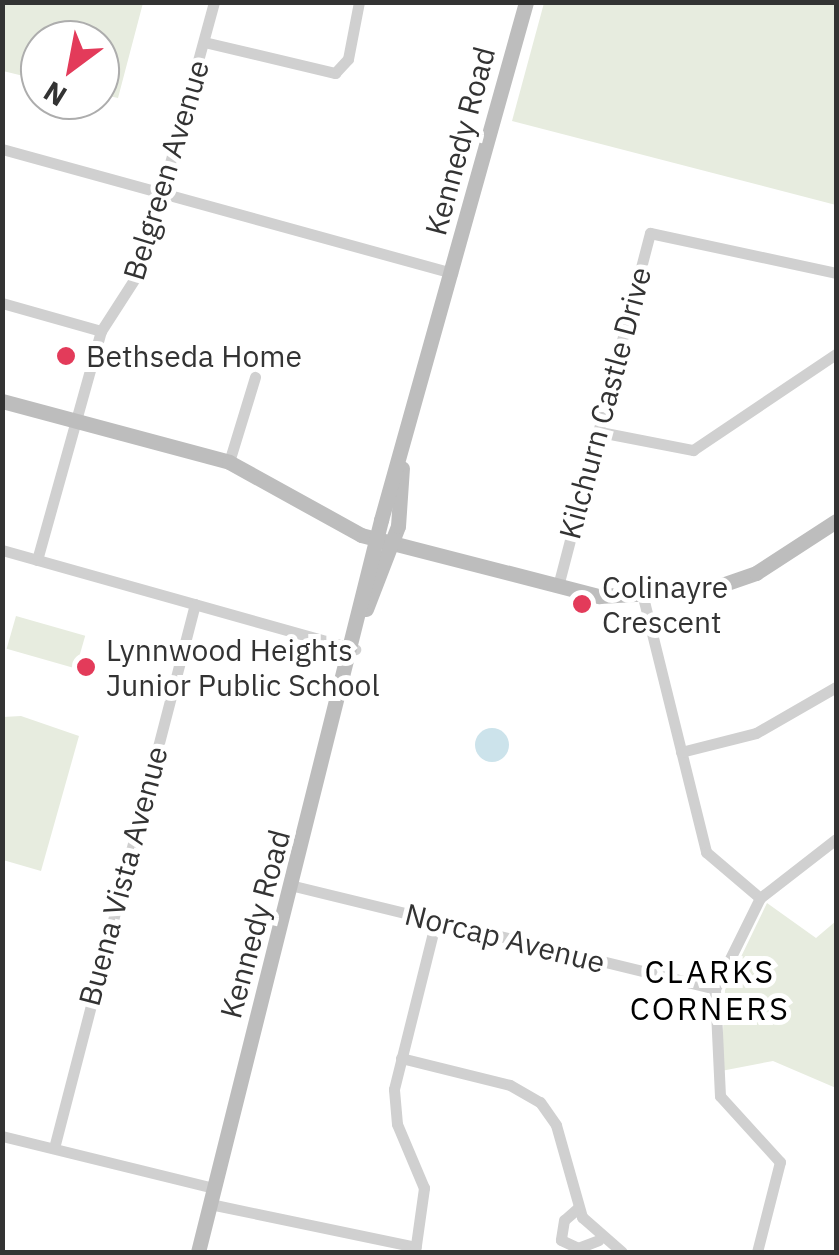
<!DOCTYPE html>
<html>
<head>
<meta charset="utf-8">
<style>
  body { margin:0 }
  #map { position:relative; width:839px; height:1255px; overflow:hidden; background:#fff; font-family:"IBM Plex Sans",sans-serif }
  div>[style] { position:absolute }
  .green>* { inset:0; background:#e7ecdf; transform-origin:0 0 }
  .water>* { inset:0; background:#cce3eb }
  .round { border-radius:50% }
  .street>* { height:11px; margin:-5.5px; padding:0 5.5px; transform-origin:5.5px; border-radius:5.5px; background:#d0d0d0 }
  .secondary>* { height:15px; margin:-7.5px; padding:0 7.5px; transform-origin:7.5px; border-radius:7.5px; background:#bdbdbd }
  .dots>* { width:28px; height:28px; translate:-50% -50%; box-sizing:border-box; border:5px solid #fff; border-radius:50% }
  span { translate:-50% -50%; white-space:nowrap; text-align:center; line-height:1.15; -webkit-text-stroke:10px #fff; paint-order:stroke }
  .street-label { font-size:30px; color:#333 }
  .poi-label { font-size:30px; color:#333 }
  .left { translate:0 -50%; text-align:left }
  .neighbourhood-label { font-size:32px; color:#000; letter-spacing:2.5px }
  .frame { position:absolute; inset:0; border:5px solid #333; pointer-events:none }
  .north { position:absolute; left:20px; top:20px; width:100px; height:100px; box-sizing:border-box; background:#fff; border:2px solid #adadad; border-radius:50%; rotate:212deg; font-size:28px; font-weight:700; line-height:40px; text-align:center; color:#333 }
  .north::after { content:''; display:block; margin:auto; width:35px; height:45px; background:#e33b5a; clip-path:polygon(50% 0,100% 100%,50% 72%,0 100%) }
</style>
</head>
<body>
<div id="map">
  <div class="green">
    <div style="clip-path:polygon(3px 2px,143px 3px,118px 98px,100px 94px,100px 40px,40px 40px,40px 80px,3px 71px)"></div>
    <div style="clip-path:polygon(544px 3px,836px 3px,836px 205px,512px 121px)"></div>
    <div style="left:16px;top:616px;width:72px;height:34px;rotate:16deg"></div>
    <div style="clip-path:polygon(21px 716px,79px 736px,41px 871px,3px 860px,3px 717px)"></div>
    <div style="clip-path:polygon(767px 903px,816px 938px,836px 921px,836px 1088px,773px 1061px,721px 1071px,725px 990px)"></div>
  </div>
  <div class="water">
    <div class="round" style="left:475px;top:728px;width:34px;height:34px"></div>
  </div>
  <div class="street">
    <div style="left:204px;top:42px;width:135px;rotate:13.3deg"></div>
    <div style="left:335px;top:73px;width:19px;rotate:-47deg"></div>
    <div style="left:348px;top:59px;width:58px;rotate:-79.1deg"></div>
    <div style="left:2px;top:149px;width:467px;rotate:15.4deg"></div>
    <div style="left:2px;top:303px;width:103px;rotate:15.8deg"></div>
    <div style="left:600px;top:432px;width:95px;rotate:11deg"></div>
    <div style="left:693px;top:450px;width:172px;rotate:-33.9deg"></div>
    <div style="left:229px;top:462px;width:89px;rotate:-73deg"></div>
    <div style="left:2px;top:550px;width:367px;rotate:15.7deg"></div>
    <div style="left:37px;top:560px;width:238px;rotate:-74.4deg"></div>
    <div style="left:101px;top:331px;width:74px;rotate:-57.2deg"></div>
    <div style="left:141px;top:269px;width:277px;rotate:-74.7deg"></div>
    <div style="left:558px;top:586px;width:365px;rotate:-75.4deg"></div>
    <div style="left:650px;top:233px;width:190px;rotate:12.1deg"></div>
    <div style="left:643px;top:597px;width:263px;rotate:76.1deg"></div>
    <div style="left:706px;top:852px;width:71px;rotate:40.4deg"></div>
    <div style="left:681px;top:752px;width:77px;rotate:-14.2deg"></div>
    <div style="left:756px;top:733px;width:92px;rotate:-29.9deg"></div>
    <div style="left:294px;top:886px;width:433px;rotate:13.7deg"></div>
    <div style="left:401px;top:1058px;width:112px;rotate:13.9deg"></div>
    <div style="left:510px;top:1085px;width:34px;rotate:30deg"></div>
    <div style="left:540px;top:1102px;width:28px;rotate:55deg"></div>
    <div style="left:556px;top:1125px;width:96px;rotate:74.2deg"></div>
    <div style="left:582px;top:1217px;width:53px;rotate:41.2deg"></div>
    <div style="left:2px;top:1136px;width:218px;rotate:13.8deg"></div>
    <div style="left:54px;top:1148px;width:562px;rotate:-75.47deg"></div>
    <div style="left:210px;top:1204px;width:210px;rotate:11.8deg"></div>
    <div style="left:578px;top:1208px;width:18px;rotate:139deg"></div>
    <div style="left:564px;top:1220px;width:20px;rotate:99deg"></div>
    <div style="left:561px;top:1240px;width:19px;rotate:25deg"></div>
    <div style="left:578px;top:1248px;width:22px;rotate:-21deg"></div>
    <div style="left:415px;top:1252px;width:65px;rotate:-82deg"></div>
    <div style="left:424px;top:1188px;width:69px;rotate:-112.9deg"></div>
    <div style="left:397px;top:1124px;width:35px;rotate:-95deg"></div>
    <div style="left:394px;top:1089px;width:173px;rotate:-76deg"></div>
    <div style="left:757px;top:1252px;width:93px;rotate:-75.7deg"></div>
    <div style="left:780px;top:1162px;width:89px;rotate:-132.3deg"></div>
    <div style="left:720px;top:1096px;width:107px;rotate:-92.7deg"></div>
    <div style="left:715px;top:989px;width:102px;rotate:-63.7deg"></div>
    <div style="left:760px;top:898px;width:96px;rotate:-37.8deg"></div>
  </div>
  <div class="secondary">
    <div style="left:2px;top:401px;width:235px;rotate:15deg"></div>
    <div style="left:229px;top:462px;width:151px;rotate:28.9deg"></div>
    <div style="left:361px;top:535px;width:246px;rotate:14.4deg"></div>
    <div style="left:599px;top:596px;width:108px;rotate:-3.2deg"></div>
    <div style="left:707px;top:590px;width:52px;rotate:-19.1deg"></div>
    <div style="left:756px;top:573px;width:95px;rotate:-33deg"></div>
    <div style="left:366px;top:609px;width:89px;rotate:-68.9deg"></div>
    <div style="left:398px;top:526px;width:58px;rotate:-86.1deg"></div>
    <div style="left:198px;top:1252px;width:755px;rotate:-75.96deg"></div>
    <div style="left:381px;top:520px;width:538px;rotate:-74.36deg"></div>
  </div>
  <div class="dots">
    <div style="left:66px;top:356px;background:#e33b5a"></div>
    <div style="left:582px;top:604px;background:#e33b5a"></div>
    <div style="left:86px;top:667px;background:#e33b5a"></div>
  </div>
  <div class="street-label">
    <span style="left:460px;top:141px;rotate:-75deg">Kennedy Road</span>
    <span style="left:166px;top:170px;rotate:-73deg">Belgreen Avenue</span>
    <span style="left:605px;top:403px;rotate:-75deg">Kilchurn Castle Drive</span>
    <span style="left:123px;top:876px;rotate:-75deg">Buena Vista Avenue</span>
    <span style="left:255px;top:924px;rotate:-75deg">Kennedy Road</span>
    <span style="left:505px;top:938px;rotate:14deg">Norcap Avenue</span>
  </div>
  <div class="poi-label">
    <span class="left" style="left:86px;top:356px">Bethseda Home</span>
    <span class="left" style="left:602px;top:604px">Colinayre<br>Crescent</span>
    <span class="left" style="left:106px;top:667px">Lynnwood Heights<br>Junior Public School</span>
  </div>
  <div class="neighbourhood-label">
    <span style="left:710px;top:990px">CLARKS<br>CORNERS</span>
  </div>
  <div class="frame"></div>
  <div class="north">N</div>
</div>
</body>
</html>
